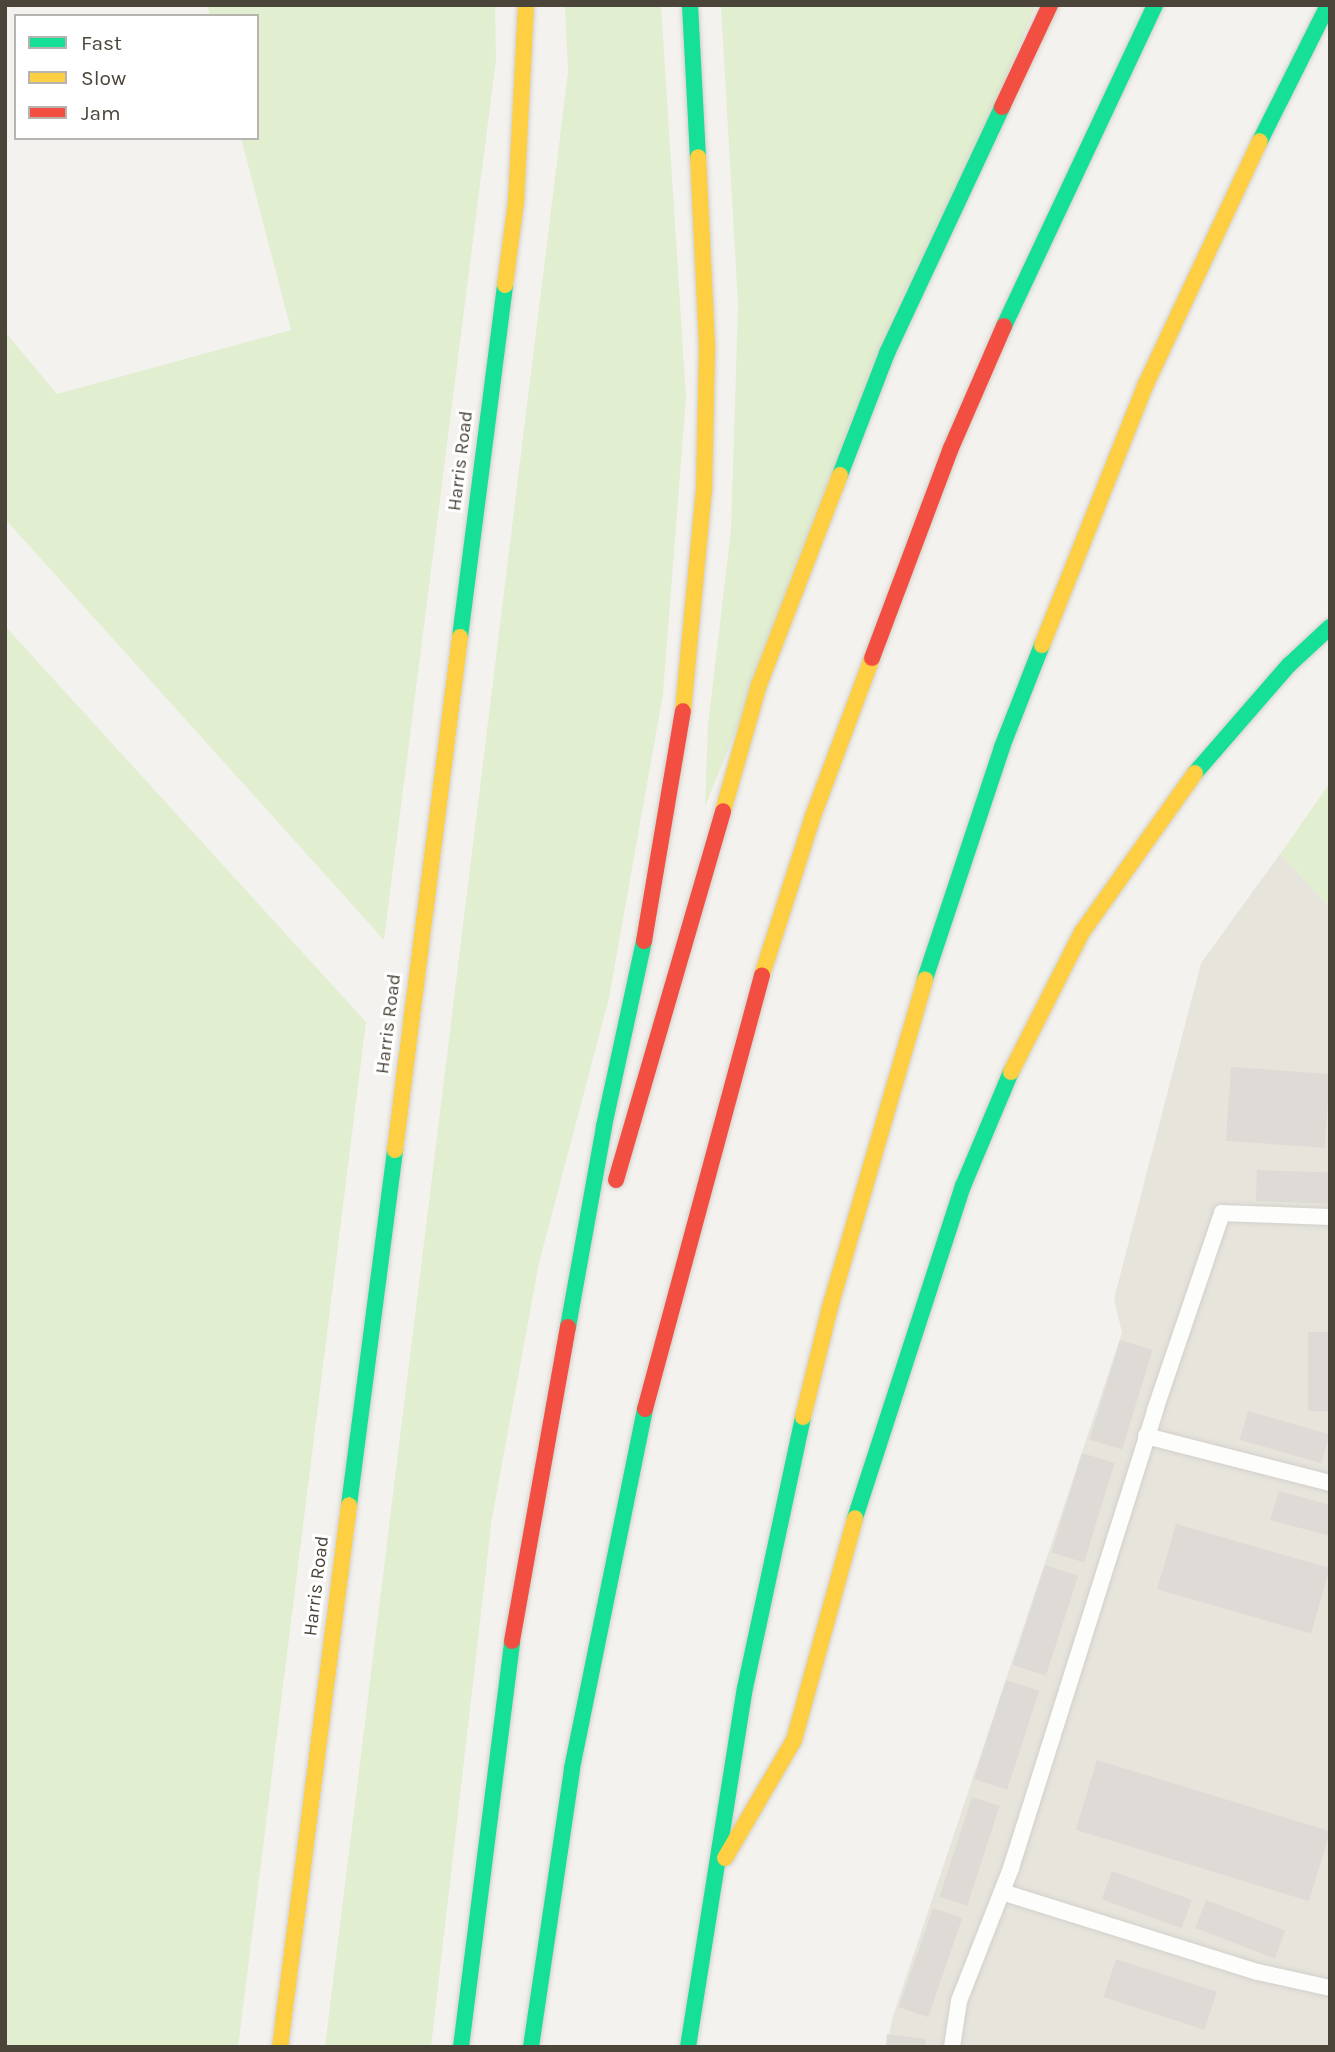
<!DOCTYPE html>
<html>
<head>
<meta charset="utf-8">
<style>
  body { margin:0 }
  #map { position:relative; width:1335px; height:2052px; overflow:hidden; background:#f4f2ee; font-family:Karla,sans-serif }
  div>[style] { position:absolute }
  .residential>* { inset:0; background:#e7e4dc }
  .green>* { inset:0; background:#e1eecf }
  .building>* { inset:0; background:#dedbd6; transform-origin:0 0 }
  .roads { filter:drop-shadow(0 0 2px #d2d0cb) drop-shadow(0 0 2px #d2d0cb) }
  .lane>* { height:16px; margin:-8px; padding:0 8px; transform-origin:8px; border-radius:8px; background:#fdfdfc }
  .fast>* { height:16px; margin:-8px; padding:0 8px; transform-origin:8px; border-radius:8px; background:#16e098 }
  .slow>* { height:16px; margin:-8px; padding:0 8px; transform-origin:8px; border-radius:8px; background:#ffcf43 }
  .jam>* { height:16px; margin:-8px; padding:0 8px; transform-origin:8px; border-radius:8px; background:#f24e42 }
  span { translate:-50% -50%; white-space:nowrap; text-align:center; line-height:1.15; -webkit-text-stroke:6px #fff; paint-order:stroke }
  .street-label { font-size:19px; color:#4b4439 }
  .frame { position:absolute; inset:0; border:7px solid #4b4439; pointer-events:none }
  .legend { position:absolute; left:14px; top:14px; width:245px; height:126px; box-sizing:border-box; background:#fff; border:2px solid #b7b4b0; margin:0; padding:9px 12px; list-style:none; font-size:21px; color:#4b4439 }
  .legend li { display:flex; align-items:center; gap:14px; height:35px }
  .legend b { width:35px; border:2px solid #b7b4b0 }
</style>
</head>
<body>
<div id="map">
  <div class="residential">
    <div style="clip-path:polygon(1280px 854px,1330px 907px,1330px 2047px,887px 2047px,892px 2019px,1122px 1333px,1114px 1299px,1201px 963px)"></div>
  </div>
  <div class="green">
    <div style="clip-path:polygon(207px 5px,495px 5px,496px 59px,384px 940px,5px 519px,5px 332px,57px 394px,291px 330px,241px 138px,257px 138px,257px 16px,210px 16px)"></div>
    <div style="clip-path:polygon(565px 5px,661px 5px,686px 397px,663px 694px,609px 998px,539px 1263px,492px 1518px,431px 2047px,325px 2047px,568px 72px)"></div>
    <div style="clip-path:polygon(721px 5px,1036px 5px,705px 806px,708px 725px,731px 530px,738px 305px)"></div>
    <div style="clip-path:polygon(5px 626px,366px 1022px,238px 2047px,5px 2047px)"></div>
    <div style="clip-path:polygon(1330px 783px,1330px 907px,1280px 854px)"></div>
  </div>
  <div class="building">
    <div style="left:1231px;top:1067px;width:99px;height:74px;rotate:4deg"></div>
    <div style="left:1257px;top:1170px;width:73px;height:31px;rotate:2deg"></div>
    <div style="left:1308px;top:1332px;width:22px;height:79px"></div>
    <div style="left:1120px;top:1340px;width:34px;height:104px;rotate:17deg"></div>
    <div style="left:1248px;top:1411px;width:85px;height:30px;rotate:16deg"></div>
    <div style="left:1082px;top:1453px;width:34px;height:104px;rotate:17deg"></div>
    <div style="clip-path:polygon(1279px 1491px,1330px 1505px,1330px 1536px,1270px 1520px)"></div>
    <div style="left:1176px;top:1524px;width:160px;height:68px;rotate:16deg"></div>
    <div style="left:1045px;top:1565px;width:35px;height:105px;rotate:18deg"></div>
    <div style="left:1006px;top:1680px;width:35px;height:104px;rotate:18deg"></div>
    <div style="left:1097px;top:1760px;width:244px;height:73px;rotate:17deg"></div>
    <div style="left:972px;top:1797px;width:29px;height:105px;rotate:18deg"></div>
    <div style="left:1112px;top:1871px;width:85px;height:30px;rotate:20deg"></div>
    <div style="left:1206px;top:1900px;width:85px;height:30px;rotate:21deg"></div>
    <div style="left:933px;top:1908px;width:31px;height:105px;rotate:19deg"></div>
    <div style="left:1116px;top:1959px;width:106px;height:40px;rotate:18deg"></div>
    <div style="clip-path:polygon(887px 2034px,926px 2039px,925px 2047px,886px 2047px)"></div>
  </div>
  <div class="roads">
    <div class="lane">
      <div style="left:1146px;top:1436px;width:190px;rotate:14.3deg"></div>
      <div style="left:1002px;top:1892px;width:268px;rotate:17.4deg"></div>
      <div style="left:1258px;top:1972px;width:74px;rotate:12.5deg"></div>
      <div style="left:952px;top:2047px;width:47px;rotate:-81.3deg"></div>
      <div style="left:959px;top:2001px;width:143px;rotate:-68.6deg"></div>
      <div style="left:1011px;top:1868px;width:480px;rotate:-72.5deg"></div>
      <div style="left:1155px;top:1410px;width:208px;rotate:-71.2deg"></div>
      <div style="left:1222px;top:1213px;width:108px;rotate:2.1deg"></div>
    </div>
    <div class="fast">
      <div style="left:690px;top:5px;width:152px;rotate:87deg"></div>
      <div style="left:1260px;top:141px;width:152px;rotate:-63.4deg"></div>
      <div style="left:1004px;top:326px;width:355px;rotate:-64.8deg"></div>
      <div style="left:840px;top:475px;width:131px;rotate:-68.9deg"></div>
      <div style="left:887px;top:353px;width:272px;rotate:-64.9deg"></div>
      <div style="left:460px;top:637px;width:355px;rotate:-82.7deg"></div>
      <div style="left:1195px;top:773px;width:143px;rotate:-49deg"></div>
      <div style="left:1289px;top:665px;width:56px;rotate:-42.8deg"></div>
      <div style="left:925px;top:979px;width:244px;rotate:-71.6deg"></div>
      <div style="left:1002px;top:747px;width:110px;rotate:-68.6deg"></div>
      <div style="left:568px;top:1327px;width:204px;rotate:-79.8deg"></div>
      <div style="left:604px;top:1126px;width:189px;rotate:-77.8deg"></div>
      <div style="left:349px;top:1505px;width:358px;rotate:-82.6deg"></div>
      <div style="left:855px;top:1518px;width:349px;rotate:-72deg"></div>
      <div style="left:963px;top:1186px;width:124px;rotate:-67.2deg"></div>
      <div style="left:461px;top:2047px;width:409px;rotate:-82.8deg"></div>
      <div style="left:531px;top:2047px;width:282px;rotate:-81.6deg"></div>
      <div style="left:572px;top:1768px;width:366px;rotate:-78.5deg"></div>
      <div style="left:688px;top:2047px;width:363px;rotate:-81deg"></div>
      <div style="left:745px;top:1688px;width:277px;rotate:-77.9deg"></div>
    </div>
    <div class="slow">
      <div style="left:505px;top:285px;width:84px;rotate:-82.5deg"></div>
      <div style="left:516px;top:202px;width:197px;rotate:-87.1deg"></div>
      <div style="left:1042px;top:645px;width:281px;rotate:-68.3deg"></div>
      <div style="left:1146px;top:384px;width:268px;rotate:-64.9deg"></div>
      <div style="left:683px;top:711px;width:222px;rotate:-84.6deg"></div>
      <div style="left:704px;top:490px;width:144px;rotate:-88.8deg"></div>
      <div style="left:707px;top:346px;width:189px;rotate:-92.7deg"></div>
      <div style="left:723px;top:811px;width:131px;rotate:-74.1deg"></div>
      <div style="left:759px;top:685px;width:225px;rotate:-68.9deg"></div>
      <div style="left:762px;top:975px;width:167px;rotate:-72.2deg"></div>
      <div style="left:813px;top:816px;width:169px;rotate:-69.5deg"></div>
      <div style="left:1011px;top:1072px;width:157px;rotate:-63.1deg"></div>
      <div style="left:1082px;top:932px;width:195px;rotate:-54.6deg"></div>
      <div style="left:395px;top:1150px;width:517px;rotate:-82.78deg"></div>
      <div style="left:803px;top:1417px;width:113px;rotate:-76.2deg"></div>
      <div style="left:830px;top:1307px;width:341px;rotate:-73.8deg"></div>
      <div style="left:725px;top:1858px;width:137px;rotate:-59.7deg"></div>
      <div style="left:794px;top:1740px;width:230px;rotate:-74.6deg"></div>
      <div style="left:280px;top:2047px;width:546px;rotate:-82.74deg"></div>
    </div>
    <div class="jam">
      <div style="left:1002px;top:107px;width:113px;rotate:-64.8deg"></div>
      <div style="left:872px;top:658px;width:224px;rotate:-69.4deg"></div>
      <div style="left:951px;top:448px;width:133px;rotate:-66.5deg"></div>
      <div style="left:644px;top:941px;width:233px;rotate:-80.4deg"></div>
      <div style="left:616px;top:1180px;width:384px;rotate:-73.8deg"></div>
      <div style="left:645px;top:1409px;width:449px;rotate:-74.9deg"></div>
      <div style="left:512px;top:1641px;width:319px;rotate:-79.9deg"></div>
    </div>
  </div>
  <div class="street-label">
    <span style="left:461px;top:461px;rotate:-83deg">Harris Road</span>
    <span style="left:389px;top:1024px;rotate:-83deg">Harris Road</span>
    <span style="left:317px;top:1586px;rotate:-83deg">Harris Road</span>
  </div>
  <div class="frame"></div>
  <ul class="legend">
  <li><b style="height:9px;background:#16e098"></b>Fast</li>
  <li><b style="height:9px;background:#ffcf43"></b>Slow</li>
  <li><b style="height:9px;background:#f24e42"></b>Jam</li>
  </ul>
</div>
</body>
</html>
